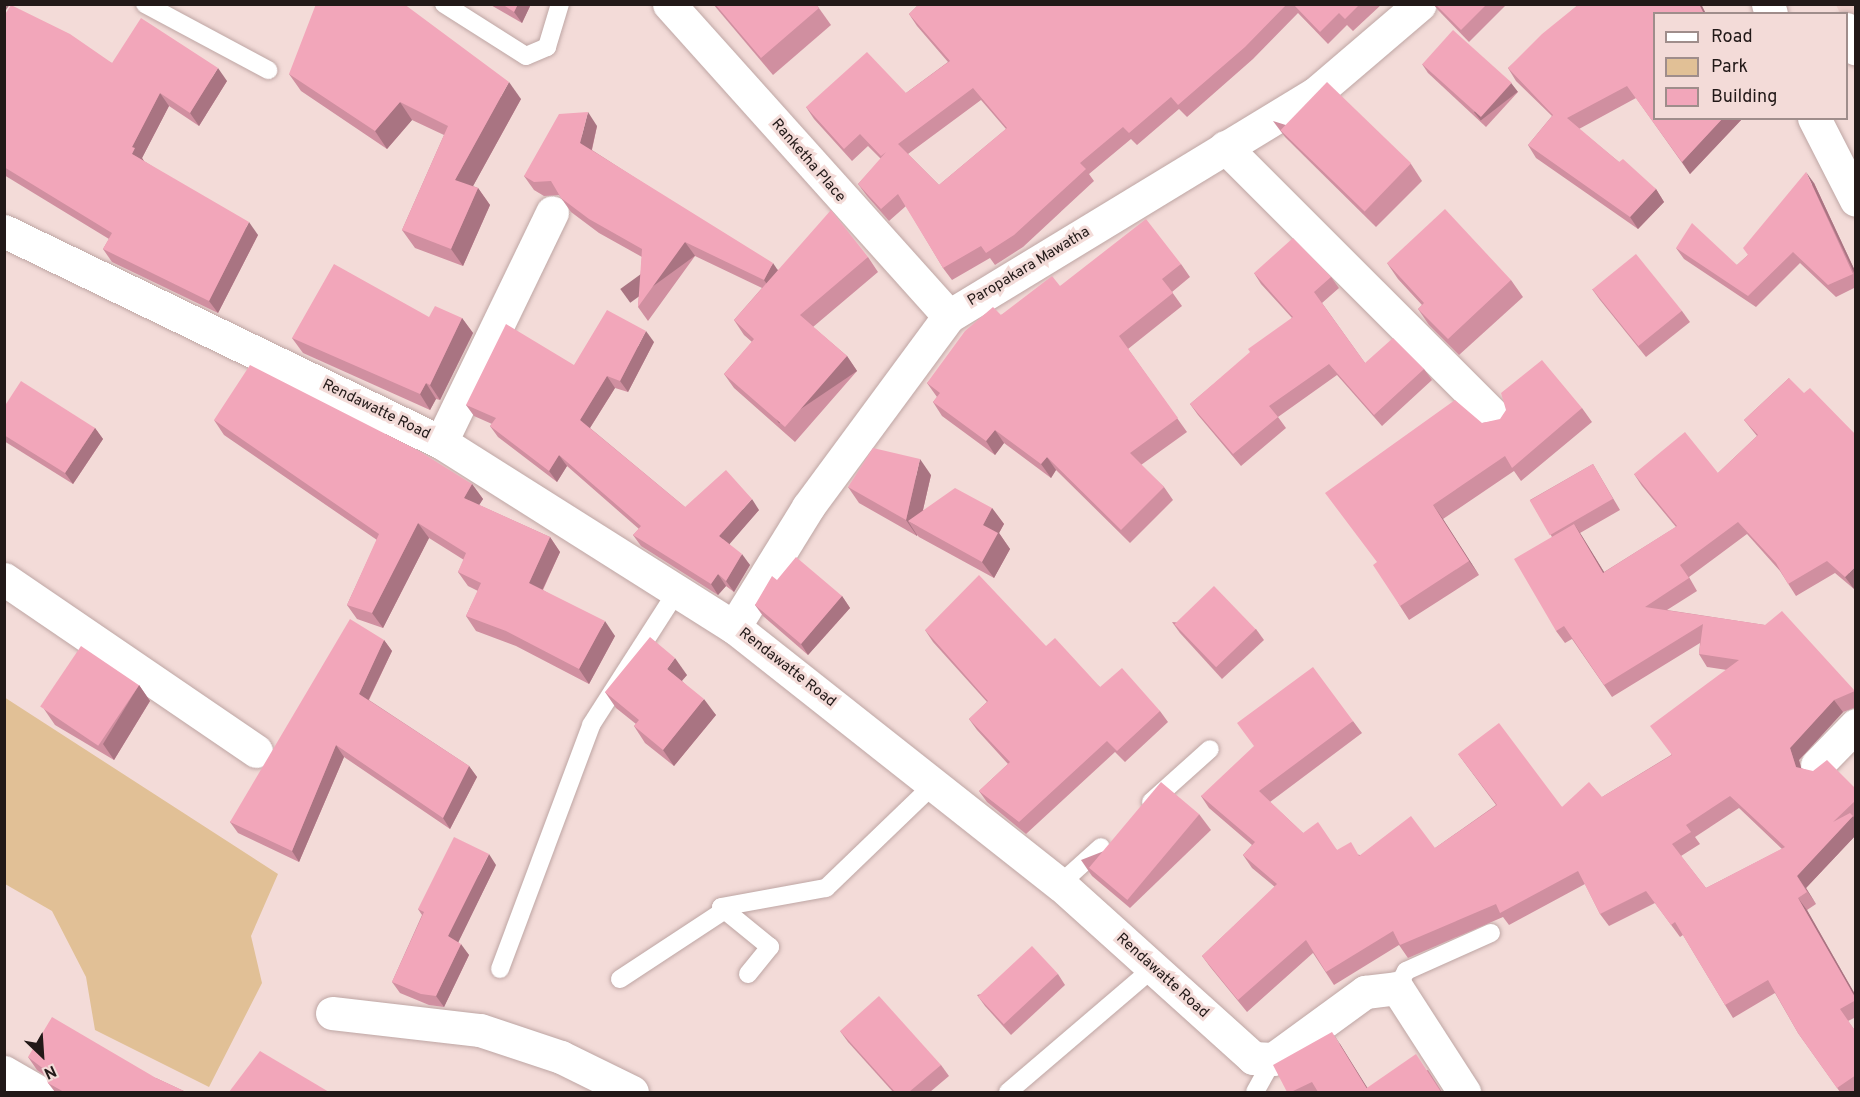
<!DOCTYPE html>
<html>
<head>
<meta charset="utf-8">
<style>
  body { margin:0 }
  #map { position:relative; width:1860px; height:1097px; overflow:hidden; background:#f3dbd8; font-family:Overpass,sans-serif }
  div>[style] { position:absolute }
  .built>* { inset:0; background:#eececa }
  .green>* { inset:0; background:#e1c096 }
  .roads { filter:drop-shadow(0 0 2px #bea6a4) drop-shadow(0 0 2px #bea6a4) }
  .lane>* { height:18px; margin:-9px; padding:0 9px; transform-origin:9px; border-radius:9px; background:#fff }
  .street>* { height:33px; margin:-16.5px; padding:0 16.5px; transform-origin:16.5px; border-radius:16.5px; background:#fff }
  .primary>* { height:33px; margin:-16.5px; padding:0 16.5px; transform-origin:16.5px; border-radius:16.5px; background:#fff }
  .wall>* { inset:0; background:#d08fa0 }
  .shaded-wall>* { inset:0; background:#a97482; transform-origin:0 0 }
  .building>* { inset:0; background:#f2a6ba; transform-origin:0 0 }
  span { translate:-50% -50%; white-space:nowrap; text-align:center; line-height:1.15; -webkit-text-stroke:6px #f3dbd8; paint-order:stroke }
  .street-label { font-size:15px; color:#221918 }
  .frame { position:absolute; inset:0; border:6px solid #221918; pointer-events:none }
  .legend { position:absolute; left:1653px; top:12px; width:195px; height:108px; box-sizing:border-box; background:#f3dbd8; border:2px solid #9f8d8b; margin:0; padding:8px 10px; list-style:none; font-size:18px; color:#221918 }
  .legend li { display:flex; align-items:center; gap:12px; height:30px }
  .legend b { width:30px; border:2px solid #9f8d8b }
  .north { position:absolute; left:12px; top:1025px; width:60px; height:60px; -webkit-text-stroke:4px #f3dbd8; paint-order:stroke; rotate:155deg; font-size:16px; font-weight:700; line-height:24px; text-align:center; color:#221918 }
  .north::after { content:''; display:block; margin:auto; width:21px; height:27px; background:#221918; clip-path:polygon(50% 0,100% 100%,50% 72%,0 100%) }
</style>
</head>
<body>
<div id="map">
  <div class="built">
    <div style="clip-path:polygon(1836px 5px,1855px 5px,1855px 49px,1846px 14px,1840px 13px)"></div>
  </div>
  <div class="green">
    <div style="clip-path:polygon(4px 697px,278px 874px,251px 936px,262px 983px,209px 1087px,95px 1030px,86px 977px,52px 911px,5px 884px)"></div>
  </div>
  <div class="roads">
    <div class="lane">
      <div style="left:145px;top:4px;width:140px;rotate:28.2deg"></div>
      <div style="left:444px;top:4px;width:97px;rotate:32.4deg"></div>
      <div style="left:526px;top:56px;width:23px;rotate:-23deg"></div>
      <div style="left:547px;top:47px;width:45px;rotate:-73.2deg"></div>
      <div style="left:1151px;top:802px;width:79px;rotate:-41.9deg"></div>
      <div style="left:1060px;top:884px;width:55px;rotate:-42.1deg"></div>
      <div style="left:500px;top:969px;width:260px;rotate:-69.5deg"></div>
      <div style="left:591px;top:725px;width:159px;rotate:-57.3deg"></div>
      <div style="left:748px;top:974px;width:35px;rotate:-51deg"></div>
      <div style="left:770px;top:947px;width:63px;rotate:-140.8deg"></div>
      <div style="left:721px;top:907px;width:107px;rotate:-10.3deg"></div>
      <div style="left:826px;top:888px;width:150px;rotate:-43.9deg"></div>
      <div style="left:620px;top:979px;width:126px;rotate:-33.3deg"></div>
      <div style="left:1397px;top:988px;width:19px;rotate:-62deg"></div>
      <div style="left:1406px;top:971px;width:93px;rotate:-24.1deg"></div>
      <div style="left:1008px;top:1092px;width:191px;rotate:-40.5deg"></div>
      <div style="left:1255px;top:1092px;width:38px;rotate:-61deg"></div>
    </div>
    <div class="street">
      <div style="left:669px;top:4px;width:419px;rotate:48.1deg"></div>
      <div style="left:1225px;top:147px;width:385px;rotate:45deg"></div>
      <div style="left:4px;top:231px;width:485px;rotate:25.8deg"></div>
      <div style="left:441px;top:442px;width:347px;rotate:32.3deg"></div>
      <div style="left:734px;top:627px;width:415px;rotate:38.3deg"></div>
      <div style="left:1060px;top:884px;width:260px;rotate:42deg"></div>
      <div style="left:1253px;top:1058px;width:20px;rotate:3deg"></div>
      <div style="left:1273px;top:1059px;width:114px;rotate:-36.1deg"></div>
      <div style="left:1365px;top:992px;width:32px;rotate:-7deg"></div>
      <div style="left:1397px;top:988px;width:124px;rotate:57.2deg"></div>
      <div style="left:441px;top:442px;width:255px;rotate:-64.2deg"></div>
      <div style="left:4px;top:579px;width:305px;rotate:34.3deg"></div>
      <div style="left:734px;top:627px;width:141px;rotate:-58.3deg"></div>
      <div style="left:808px;top:507px;width:237px;rotate:-53.6deg"></div>
      <div style="left:949px;top:316px;width:431px;rotate:-31.3deg"></div>
      <div style="left:1317px;top:92px;width:135px;rotate:-40.5deg"></div>
      <div style="left:1817px;top:765px;width:56px;rotate:-45.7deg"></div>
      <div style="left:332px;top:1013px;width:149px;rotate:6.6deg"></div>
      <div style="left:480px;top:1030px;width:85px;rotate:18.4deg"></div>
      <div style="left:561px;top:1057px;width:79px;rotate:26.2deg"></div>
      <div style="left:4px;top:1072px;width:39px;rotate:30deg"></div>
    </div>
    <div class="primary">
      <div style="left:1768px;top:4px;width:10px;rotate:73deg"></div>
      <div style="left:1846px;top:29px;width:22px;rotate:63deg"></div>
      <div style="left:1814px;top:118px;width:92px;rotate:62.9deg"></div>
    </div>
  </div>
  <div class="wall">
    <div style="clip-path:polygon(489px 4px,531px 4px,522px 23px)"></div>
    <div style="clip-path:polygon(713px 4px,816px 4px,831px 25px,773px 75px)"></div>
    <div style="clip-path:polygon(evenodd,919px 4px,1382px 4px,1353px 31px,1347px 25px,1328px 44px,1298px 13px,1253px 59px,1187px 117px,1179px 109px,1137px 145px,1131px 139px,1089px 174px,1094px 181px,1023px 247px,995px 265px,990px 258px,952px 280px,943px 268px,906px 206px,889px 221px,867px 196px,858px 184px,881px 159px,868px 146px,852px 161px,814px 119px,806px 107px,906px 93px,948px 62px,917px 26px,909px 14px,919px 4px,981px 100px,1006px 129px,939px 185px,908px 154px,981px 100px)"></div>
    <div style="clip-path:polygon(1433px 4px,1507px 4px,1469px 42px,1438px 10px)"></div>
    <div style="clip-path:polygon(1579px 4px,1701px 4px,1706px 14px,1654px 118px,1743px 118px,1690px 174px,1636px 98px,1579px 129px,1619px 162px,1656px 189px,1664px 202px,1638px 229px,1536px 158px,1528px 145px,1552px 116px,1516px 81px,1508px 68px)"></div>
    <div style="clip-path:polygon(4px 16px,112px 63px,227px 81px,199px 126px,169px 106px,142px 158px,144px 161px,258px 235px,218px 313px,112px 262px,103px 249px,109px 239px,4px 175px)"></div>
    <div style="clip-path:polygon(1422px 64px,1511px 83px,1518px 92px,1486px 127px,1428px 73px)"></div>
    <div style="clip-path:polygon(289px 74px,521px 99px,473px 186px,478px 188px,490px 205px,463px 266px,415px 248px,402px 230px,444px 135px,412px 120px,387px 149px,301px 91px)"></div>
    <div style="clip-path:polygon(1273px 121px,1411px 164px,1422px 181px,1376px 227px,1285px 137px)"></div>
    <div style="clip-path:polygon(597px 126px,592px 150px,778px 270px,868px 257px,878px 272px,813px 327px,847px 356px,857px 371px,795px 442px,734px 388px,724px 374px,752px 342px,744px 335px,734px 320px,762px 288px,695px 256px,648px 321px,638px 307px,642px 257px,599px 233px,571px 212px,559px 195px,544px 196px,534px 190px,524px 176px)"></div>
    <div style="clip-path:polygon(1814px 183px,1856px 273px,1856px 287px,1836px 297px,1800px 263px,1756px 307px,1684px 259px,1676px 248px,1737px 265px,1748px 255px)"></div>
    <div style="clip-path:polygon(1387px 263px,1511px 280px,1523px 297px,1459px 355px,1429px 325px,1418px 309px,1422px 305px,1398px 279px)"></div>
    <div style="clip-path:polygon(1181px 264px,1190px 277px,1172px 292px,1182px 306px,1128px 349px,1187px 432px,1141px 465px,1164px 487px,1173px 500px,1130px 543px,1056px 470px,1051px 478px,1004px 443px,995px 455px,942px 416px,933px 402px,937px 397px,927px 383px,1001px 315px,1060px 286px)"></div>
    <div style="clip-path:polygon(1254px 273px,1331px 277px,1339px 288px,1322px 303px,1365px 363px,1424px 369px,1432px 380px,1382px 426px,1337px 375px,1278px 417px,1286px 428px,1241px 466px,1198px 415px,1190px 404px,1292px 318px,1261px 284px)"></div>
    <div style="clip-path:polygon(1592px 289px,1682px 311px,1690px 322px,1646px 357px,1600px 300px)"></div>
    <div style="clip-path:polygon(429px 317px,462px 318px,473px 333px,440px 400px,436px 399px,430px 410px,303px 353px,292px 338px)"></div>
    <div style="clip-path:polygon(654px 342px,628px 392px,615px 388px,590px 428px,685px 507px,759px 510px,729px 544px,750px 565px,734px 592px,726px 586px,718px 595px,641px 546px,633px 535px,639px 529px,567px 466px,557px 482px,498px 437px,490px 426px,492px 424px,474px 416px,466px 405px,574px 365px)"></div>
    <div style="clip-path:polygon(evenodd,1789px 378px,1854px 589px,1835px 573px,1796px 596px,1780px 571px,1747px 534px,1689px 577px,1697px 591px,1667px 610px,1765px 625px,1856px 692px,1856px 707px,1843px 712px,1799px 760px,1801px 768px,1856px 789px,1856px 835px,1806px 888px,1816px 904px,1807px 910px,1856px 996px,1856px 1017px,1848px 1021px,1856px 1032px,1856px 1092px,1840px 1092px,1798px 1033px,1775px 993px,1733px 1018px,1725px 1005px,1683px 935px,1680px 937px,1655px 903px,1609px 926px,1600px 914px,1585px 884px,1509px 925px,1503px 917px,1408px 958px,1399px 945px,1334px 985px,1313px 953px,1247px 1012px,1211px 968px,1202px 956px,1275px 887px,1252px 868px,1243px 855px,1252px 845px,1209px 808px,1201px 796px,1353px 721px,1362px 733px,1270px 802px,1303px 833px,1337px 850px,1360px 855px,1435px 848px,1496px 805px,1458px 754px,1562px 807px,1602px 797px,1671px 755px,1727px 670px,1707px 667px,1699px 654px,1700px 643px,1612px 697px,1572px 639px,1565px 643px,1556px 631px,1552px 537px,1530px 500px,1593px 464px,1600px 476px,1620px 510px,1580px 533px,1604px 572px,1676px 527px,1642px 486px,1634px 474px,1718px 473px,1757px 436px,1744px 420px,1789px 378px,1739px 808px,1782px 849px,1706px 888px,1681px 856px,1700px 844px,1695px 837px,1739px 808px)"></div>
    <div style="clip-path:polygon(4px 407px,95px 428px,103px 439px,73px 484px,4px 441px)"></div>
    <div style="clip-path:polygon(1582px 408px,1592px 422px,1521px 481px,1514px 471px,1443px 519px,1479px 575px,1409px 620px,1400px 606px,1377px 563px,1482px 423px)"></div>
    <div style="clip-path:polygon(214px 420px,472px 484px,483px 499px,479px 505px,550px 537px,560px 552px,543px 590px,615px 636px,589px 684px,516px 646px,476px 631px,466px 616px,478px 591px,468px 586px,458px 572px,464px 560px,429px 538px,383px 628px,357px 619px,347px 605px,377px 540px,224px 435px)"></div>
    <div style="clip-path:polygon(931px 475px,923px 510px,992px 508px,1004px 524px,999px 533px,1010px 549px,994px 578px,919px 537px,917px 535px,917px 536px,859px 503px,848px 487px)"></div>
    <div style="clip-path:polygon(777px 580px,842px 596px,850px 608px,808px 655px,763px 616px,755px 605px)"></div>
    <div style="clip-path:polygon(1172px 622px,1256px 629px,1264px 640px,1222px 679px,1180px 633px)"></div>
    <div style="clip-path:polygon(925px 630px,1046px 646px,1100px 687px,1160px 711px,1168px 722px,1125px 762px,1115px 752px,1026px 834px,987px 802px,979px 791px,1008px 764px,977px 730px,969px 719px,987px 702px,933px 642px)"></div>
    <div style="clip-path:polygon(384px 640px,392px 651px,369px 700px,469px 766px,477px 777px,450px 829px,344px 757px,299px 862px,238px 833px,230px 822px)"></div>
    <div style="clip-path:polygon(687px 675px,682px 681px,716px 715px,674px 766px,645px 743px,634px 726px,636px 724px,616px 708px,605px 692px)"></div>
    <div style="clip-path:polygon(139px 685px,150px 701px,114px 760px,55px 725px,44px 709px)"></div>
    <div style="clip-path:polygon(1199px 814px,1211px 830px,1130px 908px,1092px 876px,1081px 860px)"></div>
    <div style="clip-path:polygon(496px 865px,458px 942px,469px 955px,444px 1007px,429px 1005px,400px 993px,392px 982px,422px 915px,418px 909px)"></div>
    <div style="clip-path:polygon(1058px 974px,1065px 985px,1011px 1035px,985px 1006px,977px 995px)"></div>
    <div style="clip-path:polygon(840px 1031px,941px 1065px,949px 1076px,930px 1092px,893px 1092px,848px 1042px)"></div>
    <div style="clip-path:polygon(1340px 1044px,1367px 1088px,1428px 1070px,1442px 1092px,1287px 1092px)"></div>
    <div style="clip-path:polygon(28px 1057px,156px 1078px,186px 1092px,55px 1092px,48px 1083px,47px 1077px,37px 1070px)"></div>
  </div>
  <div class="shaded-wall">
    <div style="clip-path:polygon(4px 4px,10px 4px,4px 13px)"></div>
    <div style="clip-path:polygon(518px 4px,531px 4px,522px 23px,514px 12px)"></div>
    <div style="clip-path:polygon(1699px 4px,1701px 4px,1706px 14px,1704px 14px)"></div>
    <div style="clip-path:polygon(218px 68px,227px 81px,199px 126px,190px 113px)"></div>
    <div style="clip-path:polygon(509px 82px,521px 99px,467px 197px,455px 180px)"></div>
    <div style="left:1511px;top:83px;width:11px;height:47px;rotate:52deg"></div>
    <div style="clip-path:polygon(160px 93px,169px 106px,142px 158px,144px 161px,132px 154px,132px 147px)"></div>
    <div style="clip-path:polygon(400px 102px,412px 120px,387px 149px,375px 131px)"></div>
    <div style="clip-path:polygon(588px 112px,597px 126px,590px 157px,580px 143px)"></div>
    <div style="clip-path:polygon(1723px 118px,1743px 118px,1690px 174px,1682px 162px)"></div>
    <div style="clip-path:polygon(1806px 172px,1814px 183px,1856px 273px,1856px 277px)"></div>
    <div style="clip-path:polygon(478px 188px,490px 205px,463px 266px,451px 249px)"></div>
    <div style="clip-path:polygon(1656px 189px,1664px 202px,1638px 229px,1630px 217px)"></div>
    <div style="clip-path:polygon(249px 222px,258px 235px,218px 313px,209px 301px)"></div>
    <div style="left:685px;top:242px;width:17px;height:80px;rotate:54deg"></div>
    <div style="clip-path:polygon(773px 263px,783px 278px,774px 294px,764px 280px)"></div>
    <div style="clip-path:polygon(462px 318px,473px 333px,440px 400px,430px 385px)"></div>
    <div style="clip-path:polygon(646px 331px,654px 342px,628px 392px,620px 381px)"></div>
    <div style="left:847px;top:356px;width:18px;height:94px;rotate:56deg"></div>
    <div style="clip-path:polygon(607px 376px,615px 388px,588px 431px,580px 420px)"></div>
    <div style="clip-path:polygon(426px 383px,436px 399px,430px 410px,420px 394px)"></div>
    <div style="clip-path:polygon(95px 428px,103px 439px,73px 484px,65px 473px)"></div>
    <div style="clip-path:polygon(995px 430px,1004px 443px,995px 455px,986px 441px)"></div>
    <div style="clip-path:polygon(559px 455px,567px 466px,557px 482px,549px 471px)"></div>
    <div style="clip-path:polygon(1047px 457px,1056px 470px,1051px 478px,1041px 464px)"></div>
    <div style="clip-path:polygon(920px 459px,931px 475px,919px 527px,908px 521px,917px 535px,917px 536px,906px 520px)"></div>
    <div style="clip-path:polygon(472px 484px,483px 499px,474px 513px,464px 498px)"></div>
    <div style="clip-path:polygon(752px 499px,759px 510px,727px 547px,719px 536px)"></div>
    <div style="clip-path:polygon(1433px 505px,1443px 519px,1479px 575px,1469px 561px)"></div>
    <div style="clip-path:polygon(992px 508px,1004px 524px,999px 533px,1010px 549px,994px 578px,982px 562px,983px 525px)"></div>
    <div style="clip-path:polygon(418px 523px,429px 538px,383px 628px,372px 613px)"></div>
    <div style="clip-path:polygon(1574px 524px,1582px 536px,1612px 585px,1603px 573px)"></div>
    <div style="clip-path:polygon(550px 537px,560px 552px,539px 597px,529px 583px)"></div>
    <div style="clip-path:polygon(742px 554px,750px 565px,734px 592px,726px 581px)"></div>
    <div style="clip-path:polygon(1856px 566px,1856px 588px,1854px 589px,1845px 577px)"></div>
    <div style="clip-path:polygon(718px 574px,726px 586px,718px 595px,711px 584px)"></div>
    <div style="clip-path:polygon(842px 596px,850px 608px,808px 655px,801px 644px)"></div>
    <div style="clip-path:polygon(605px 621px,615px 636px,589px 684px,579px 669px)"></div>
    <div style="clip-path:polygon(384px 640px,392px 651px,366px 705px,359px 694px)"></div>
    <div style="clip-path:polygon(675px 658px,687px 675px,678px 685px,667px 669px)"></div>
    <div style="clip-path:polygon(139px 685px,150px 701px,114px 760px,103px 744px)"></div>
    <div style="clip-path:polygon(704px 699px,716px 715px,674px 766px,663px 750px)"></div>
    <div style="clip-path:polygon(1834px 700px,1843px 712px,1799px 760px,1804px 779px,1796px 767px,1790px 748px)"></div>
    <div style="clip-path:polygon(336px 745px,344px 757px,299px 862px,292px 851px)"></div>
    <div style="clip-path:polygon(469px 766px,477px 777px,450px 829px,443px 818px)"></div>
    <div style="clip-path:polygon(1853px 816px,1856px 820px,1856px 835px,1806px 888px,1816px 904px,1797px 876px)"></div>
    <div style="clip-path:polygon(489px 854px,496px 865px,456px 947px,448px 936px)"></div>
    <div style="clip-path:polygon(1798px 898px,1807px 910px,1856px 996px,1856px 999px)"></div>
    <div style="clip-path:polygon(461px 944px,469px 955px,444px 1007px,436px 996px)"></div>
    <div style="clip-path:polygon(1332px 1032px,1340px 1044px,1370px 1092px,1369px 1092px)"></div>
  </div>
  <div class="building">
    <div style="clip-path:polygon(316px 4px,404px 4px,509px 82px,455px 180px,478px 188px,451px 249px,402px 230px,448px 126px,400px 102px,375px 131px,289px 74px)"></div>
    <div style="clip-path:polygon(502px 4px,518px 4px,514px 12px)"></div>
    <div style="clip-path:polygon(715px 4px,816px 4px,819px 8px,761px 58px)"></div>
    <div style="clip-path:polygon(evenodd,919px 4px,1287px 4px,1245px 47px,1178px 105px,1171px 97px,1129px 133px,1123px 127px,1080px 163px,1086px 169px,1014px 235px,986px 253px,981px 246px,943px 268px,898px 194px,881px 209px,858px 184px,886px 152px,881px 156px,860px 134px,844px 149px,806px 107px,867px 52px,906px 93px,950px 61px,909px 14px,919px 4px,973px 88px,1007px 128px,939px 185px,898px 144px,973px 88px)"></div>
    <div style="clip-path:polygon(1293px 4px,1360px 4px,1345px 19px,1339px 13px,1320px 32px)"></div>
    <div style="clip-path:polygon(1435px 4px,1487px 4px,1461px 30px)"></div>
    <div style="clip-path:polygon(1579px 4px,1699px 4px,1704px 14px,1654px 14px,1654px 118px,1723px 118px,1682px 162px,1627px 86px,1567px 118px,1619px 162px,1623px 159px,1656px 189px,1630px 217px,1528px 145px,1553px 115px,1508px 68px,1542px 34px)"></div>
    <div style="clip-path:polygon(11px 5px,70px 34px,112px 63px,141px 18px,218px 68px,190px 113px,160px 93px,132px 147px,135px 148px,132px 154px,249px 222px,209px 301px,103px 249px,112px 233px,4px 167px,4px 16px)"></div>
    <div style="left:1453px;top:30px;width:79px;height:46px;rotate:42deg"></div>
    <div style="left:1327px;top:82px;width:117px;height:67px;rotate:44deg"></div>
    <div style="clip-path:polygon(588px 112px,580px 143px,773px 263px,764px 280px,685px 242px,638px 307px,642px 249px,589px 219px,561px 198px,551px 181px,534px 182px,524px 176px,559px 114px)"></div>
    <div style="clip-path:polygon(1806px 172px,1853px 274px,1828px 285px,1793px 252px,1748px 296px,1676px 248px,1692px 223px,1737px 265px,1748px 255px,1743px 248px)"></div>
    <div style="clip-path:polygon(1445px 209px,1511px 280px,1448px 339px,1418px 309px,1424px 303px,1387px 263px)"></div>
    <div style="clip-path:polygon(831px 210px,868px 257px,800px 315px,847px 356px,785px 427px,724px 374px,754px 339px,734px 320px)"></div>
    <div style="clip-path:polygon(1146px 219px,1181px 264px,1162px 279px,1173px 293px,1119px 336px,1178px 418px,1130px 453px,1164px 487px,1121px 530px,1047px 457px,1041px 464px,995px 430px,986px 441px,933px 402px,940px 393px,927px 383px,965px 331px,993px 307px,1001px 315px,1052px 276px,1060px 286px)"></div>
    <div style="clip-path:polygon(1293px 238px,1331px 277px,1314px 292px,1365px 363px,1393px 338px,1424px 369px,1374px 415px,1329px 364px,1269px 406px,1278px 417px,1233px 454px,1190px 404px,1250px 352px,1248px 349px,1293px 317px,1254px 273px)"></div>
    <div style="left:1636px;top:254px;width:73px;height:56px;rotate:51deg"></div>
    <div style="clip-path:polygon(334px 264px,429px 317px,435px 306px,462px 318px,430px 385px,426px 383px,420px 394px,292px 338px)"></div>
    <div style="clip-path:polygon(607px 310px,646px 331px,620px 381px,607px 376px,580px 420px,685px 507px,726px 470px,752px 499px,719px 536px,742px 554px,726px 581px,718px 574px,711px 584px,633px 535px,641px 526px,559px 455px,549px 471px,490px 426px,496px 418px,466px 405px,506px 324px,574px 365px)"></div>
    <div style="clip-path:polygon(1542px 360px,1582px 408px,1512px 468px,1505px 456px,1433px 505px,1469px 561px,1400px 606px,1373px 565px,1377px 562px,1325px 493px,1455px 400px,1482px 423px,1500px 419px,1506px 410px,1501px 393px)"></div>
    <div style="clip-path:polygon(250px 365px,419px 451px,472px 484px,464px 498px,550px 537px,529px 583px,605px 621px,579px 669px,506px 631px,466px 616px,481px 583px,458px 572px,466px 553px,418px 523px,372px 613px,347px 605px,379px 534px,214px 420px)"></div>
    <div style="clip-path:polygon(evenodd,1789px 378px,1804px 393px,1810px 388px,1856px 435px,1856px 566px,1845px 577px,1827px 561px,1788px 584px,1776px 563px,1738px 522px,1680px 565px,1689px 578px,1645px 607px,1765px 625px,1782px 611px,1855px 691px,1834px 700px,1790px 748px,1796px 767px,1813px 771px,1827px 760px,1856px 789px,1856px 800px,1833px 822px,1850px 813px,1853px 816px,1797px 876px,1807px 892px,1798px 898px,1856px 999px,1856px 1000px,1840px 1009px,1856px 1032px,1856px 1075px,1837px 1088px,1798px 1033px,1768px 980px,1725px 1005px,1675px 922px,1671px 925px,1646px 891px,1600px 914px,1578px 871px,1500px 913px,1496px 904px,1400px 945px,1393px 931px,1326px 972px,1306px 940px,1238px 1000px,1202px 956px,1277px 884px,1243px 855px,1255px 842px,1201px 796px,1254px 746px,1237px 723px,1313px 667px,1353px 721px,1259px 791px,1303px 833px,1318px 822px,1337px 850px,1351px 842px,1359px 856px,1411px 816px,1435px 848px,1497px 805px,1458px 754px,1499px 723px,1562px 807px,1589px 782px,1602px 797px,1672px 755px,1650px 726px,1739px 660px,1699px 654px,1703px 624px,1604px 685px,1564px 626px,1556px 631px,1514px 559px,1574px 524px,1603px 573px,1677px 526px,1634px 474px,1685px 432px,1718px 473px,1758px 435px,1744px 420px,1789px 378px,1730px 796px,1785px 847px,1706px 888px,1672px 844px,1691px 832px,1686px 825px,1730px 796px)"></div>
    <div style="clip-path:polygon(21px 381px,95px 428px,65px 473px,4px 435px,4px 407px)"></div>
    <div style="clip-path:polygon(873px 448px,920px 459px,906px 520px,848px 487px)"></div>
    <div style="left:1593px;top:464px;width:40px;height:73px;rotate:60deg"></div>
    <div style="clip-path:polygon(955px 488px,992px 508px,983px 525px,998px 533px,982px 562px,908px 521px)"></div>
    <div style="clip-path:polygon(796px 557px,842px 596px,801px 644px,755px 605px,772px 576px,777px 580px)"></div>
    <div style="clip-path:polygon(979px 575px,1046px 646px,1055px 638px,1100px 687px,1122px 668px,1160px 711px,1117px 751px,1107px 741px,1019px 822px,979px 791px,1010px 762px,969px 719px,988px 701px,925px 630px)"></div>
    <div style="left:1214px;top:586px;width:60px;height:55px;rotate:46deg"></div>
    <div style="clip-path:polygon(350px 619px,384px 640px,359px 694px,469px 766px,443px 818px,336px 745px,292px 851px,230px 822px)"></div>
    <div style="clip-path:polygon(650px 637px,675px 658px,667px 669px,704px 699px,663px 750px,634px 726px,639px 720px,605px 692px)"></div>
    <div style="left:81px;top:646px;width:70px;height:73px;rotate:34deg"></div>
    <div style="left:1161px;top:782px;width:50px;height:112px;rotate:40deg"></div>
    <div style="clip-path:polygon(454px 837px,489px 854px,448px 936px,461px 944px,436px 996px,421px 994px,392px 982px,424px 912px,418px 909px)"></div>
    <div style="left:1032px;top:946px;width:38px;height:74px;rotate:47deg"></div>
    <div style="clip-path:polygon(879px 996px,941px 1065px,909px 1092px,895px 1092px,840px 1031px)"></div>
    <div style="clip-path:polygon(52px 1017px,156px 1078px,186px 1092px,64px 1092px,48px 1083px,45px 1070px,28px 1057px)"></div>
    <div style="clip-path:polygon(1332px 1032px,1367px 1089px,1361px 1092px,1318px 1092px,1312px 1082px,1291px 1092px,1287px 1092px,1273px 1065px)"></div>
    <div style="clip-path:polygon(260px 1051px,329px 1092px,229px 1092px)"></div>
    <div style="clip-path:polygon(1416px 1054px,1441px 1092px,1361px 1092px)"></div>
  </div>
  <div class="street-label">
    <span style="left:808px;top:161px;rotate:49deg">Ranketha Place</span>
    <span style="left:1029px;top:267px;rotate:-31deg">Paropakara Mawatha</span>
    <span style="left:376px;top:410px;rotate:26deg">Rendawatte Road</span>
    <span style="left:787px;top:668px;rotate:38deg">Rendawatte Road</span>
    <span style="left:1162px;top:976px;rotate:42deg">Rendawatte Road</span>
  </div>
  <div class="frame"></div>
  <ul class="legend">
  <li><b style="height:8px;background:#fff"></b>Road</li>
  <li><b style="height:16px;background:#e1c096"></b>Park</li>
  <li><b style="height:16px;background:#f2a6ba"></b>Building</li>
  </ul>
  <div class="north">N</div>
</div>
</body>
</html>
